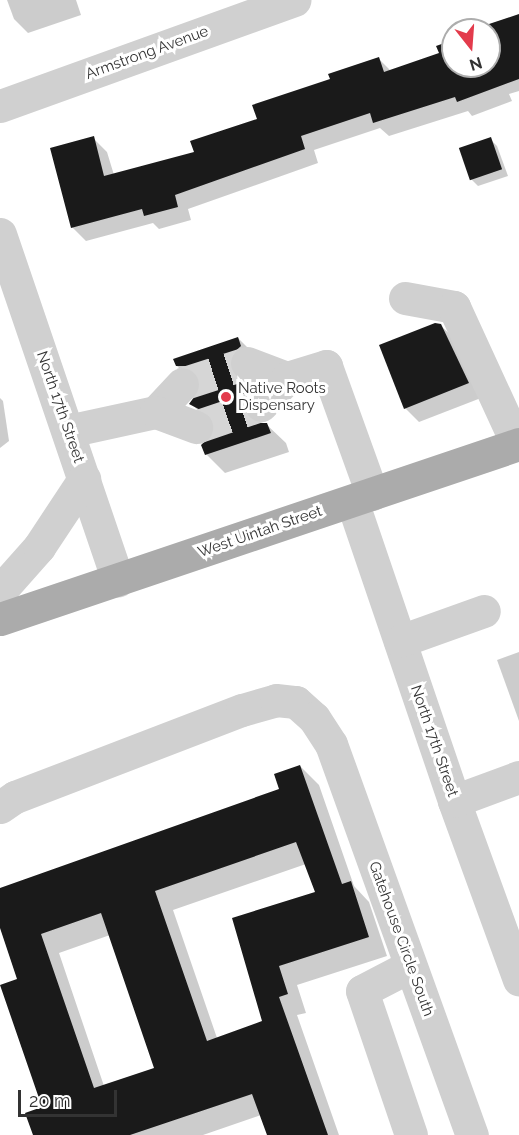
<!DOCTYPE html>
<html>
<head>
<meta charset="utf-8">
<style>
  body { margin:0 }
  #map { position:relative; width:519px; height:1135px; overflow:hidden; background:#fff; font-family:Raleway,sans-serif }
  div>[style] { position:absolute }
  .shadow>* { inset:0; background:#0003 }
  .building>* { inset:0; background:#1a1a1a; transform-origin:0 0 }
  .minor-tunnel>* { height:33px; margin-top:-16.5px; transform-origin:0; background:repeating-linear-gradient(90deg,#d6d6d6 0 33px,transparent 0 49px) }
  .minor>* { height:33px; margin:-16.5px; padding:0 16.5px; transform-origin:16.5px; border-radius:16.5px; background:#d0d0d0 }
  .major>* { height:33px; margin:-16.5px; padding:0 16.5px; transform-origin:16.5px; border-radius:16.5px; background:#ababab }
  .dots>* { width:16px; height:16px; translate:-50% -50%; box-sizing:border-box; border:3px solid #fff; border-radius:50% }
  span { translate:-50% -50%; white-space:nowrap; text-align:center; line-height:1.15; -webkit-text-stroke:6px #fff; paint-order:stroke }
  .street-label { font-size:15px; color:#333 }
  .poi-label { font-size:15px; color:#333 }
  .left { translate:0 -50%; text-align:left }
  .north { position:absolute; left:441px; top:18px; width:60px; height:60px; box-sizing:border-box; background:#fff; border:2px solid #adadad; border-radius:50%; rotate:163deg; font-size:16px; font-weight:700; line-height:24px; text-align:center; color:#333 }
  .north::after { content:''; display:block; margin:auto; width:21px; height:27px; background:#e33b4c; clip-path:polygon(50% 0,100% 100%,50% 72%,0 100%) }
  .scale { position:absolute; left:18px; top:1090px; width:99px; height:27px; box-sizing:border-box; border:3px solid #333; border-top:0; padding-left:8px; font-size:18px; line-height:21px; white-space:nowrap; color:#333; -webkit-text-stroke:4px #fff; paint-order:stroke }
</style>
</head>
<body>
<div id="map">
  <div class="shadow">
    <div style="clip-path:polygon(7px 0,76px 0,81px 15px,28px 33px,14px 19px)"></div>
    <div style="clip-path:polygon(519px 16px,519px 91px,509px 94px,512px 101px,472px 116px,468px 111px,389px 136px,380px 128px,314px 150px,318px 163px,188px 209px,191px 220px,159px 229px,153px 223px,86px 241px,72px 227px,93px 138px,107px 152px,114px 175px,196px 153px,332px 80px,379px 59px,391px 71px,441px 54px,453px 41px,453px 66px,489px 66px,489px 30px,485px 30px)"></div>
    <div style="clip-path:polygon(490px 139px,497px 146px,508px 176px,478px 186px,471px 179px)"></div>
    <div style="clip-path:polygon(440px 325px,455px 339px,481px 398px,419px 422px,405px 408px)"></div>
    <div style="clip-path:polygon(238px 338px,257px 357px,248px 375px,247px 384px,272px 405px,261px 419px,261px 424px,266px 424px,286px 443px,289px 452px,225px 473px,206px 454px,216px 426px,191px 404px,202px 389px,201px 384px,196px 385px,177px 366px)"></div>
    <div style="clip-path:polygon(0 398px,3px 401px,9px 441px,0 448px)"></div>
    <div style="clip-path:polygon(519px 652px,519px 721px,497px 660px)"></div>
    <div style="clip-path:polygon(evenodd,300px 766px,319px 785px,354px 886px,369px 902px,387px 956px,297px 985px,306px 1013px,297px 1015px,339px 1135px,268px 1135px,261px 1115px,203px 1135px,34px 1135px,44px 1108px,19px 980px,0 923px,0 889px,281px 790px,300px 766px,306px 864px,316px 893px,234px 919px,264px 1022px,217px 1038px,173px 910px,306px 864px,300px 766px,110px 935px,156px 1069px,104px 1086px,59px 953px,110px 935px)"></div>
  </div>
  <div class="building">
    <div style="clip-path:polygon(519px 14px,519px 79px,457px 102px,455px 97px,373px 123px,370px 113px,301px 136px,305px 149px,175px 195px,178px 207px,144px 216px,142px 209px,71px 228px,50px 148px,94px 136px,104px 176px,194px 152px,190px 141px,257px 119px,252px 105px,330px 79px,328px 74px,379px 57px,384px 72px,439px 53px,436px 46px,453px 40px,453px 66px,489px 66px,489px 30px,480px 30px,489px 27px,489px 24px)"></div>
    <div style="left:491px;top:137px;width:34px;height:34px;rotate:71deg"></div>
    <div style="clip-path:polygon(435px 323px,441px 324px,469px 383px,404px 409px,379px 345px)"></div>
    <div style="clip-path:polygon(238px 337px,241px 346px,230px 356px,229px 367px,233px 375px,254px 386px,243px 400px,243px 411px,248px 419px,256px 423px,267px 423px,271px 433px,205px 455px,201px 445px,213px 434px,214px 423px,210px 415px,189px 404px,200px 389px,200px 378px,194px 370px,187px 366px,176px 366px,173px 359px)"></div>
    <div style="clip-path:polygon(evenodd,300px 765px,342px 884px,351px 881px,369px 937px,279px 966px,288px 994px,279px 997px,328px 1135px,267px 1135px,252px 1094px,130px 1135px,33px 1135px,25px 1113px,42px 1107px,0 985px,17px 979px,0 928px,0 888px,279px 789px,274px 774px,300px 765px,296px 842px,315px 892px,232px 918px,262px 1021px,207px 1041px,155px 891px,296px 842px,300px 765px,101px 913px,154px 1068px,94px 1088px,41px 934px,101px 913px)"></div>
  </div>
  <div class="minor-tunnel">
    <div style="left:182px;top:384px;width:68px;rotate:-17.9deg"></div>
    <div style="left:196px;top:427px;width:69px;rotate:-18.7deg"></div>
  </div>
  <div class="minor">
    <div style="left:0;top:106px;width:313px;rotate:-19.8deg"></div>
    <div style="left:0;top:234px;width:366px;rotate:71.2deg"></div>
    <div style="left:405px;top:298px;width:50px;rotate:10.4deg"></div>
    <div style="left:454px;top:307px;width:151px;rotate:65.3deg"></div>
    <div style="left:247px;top:363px;width:43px;rotate:20.6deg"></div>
    <div style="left:261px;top:405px;width:37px;rotate:-46deg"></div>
    <div style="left:287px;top:378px;width:41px;rotate:-17.1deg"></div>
    <div style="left:326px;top:366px;width:136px;rotate:70.2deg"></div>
    <div style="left:156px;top:412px;width:38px;rotate:-47deg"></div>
    <div style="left:68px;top:431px;width:90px;rotate:-12.2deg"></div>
    <div style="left:156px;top:412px;width:43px;rotate:20.6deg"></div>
    <div style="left:352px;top:501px;width:317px;rotate:71.2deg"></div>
    <div style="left:454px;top:801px;width:190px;rotate:70deg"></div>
    <div style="left:0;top:591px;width:59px;rotate:-48.4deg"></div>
    <div style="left:39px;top:547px;width:82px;rotate:-56.5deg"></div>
    <div style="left:400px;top:641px;width:89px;rotate:-19.7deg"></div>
    <div style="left:454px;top:801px;width:69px;rotate:-20.3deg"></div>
    <div style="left:0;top:807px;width:18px;rotate:-34deg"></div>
    <div style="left:15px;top:797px;width:243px;rotate:-21deg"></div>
    <div style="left:242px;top:710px;width:35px;rotate:-16deg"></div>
    <div style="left:276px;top:700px;width:20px;rotate:6deg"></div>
    <div style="left:296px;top:702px;width:24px;rotate:42deg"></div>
    <div style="left:314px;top:718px;width:31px;rotate:57deg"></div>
    <div style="left:331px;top:744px;width:416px;rotate:70.2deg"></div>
    <div style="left:410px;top:966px;width:54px;rotate:152.5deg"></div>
    <div style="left:362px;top:991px;width:152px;rotate:71.2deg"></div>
  </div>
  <div class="major">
    <div style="left:0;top:619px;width:548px;rotate:-18.63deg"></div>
  </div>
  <div class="dots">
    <div style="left:226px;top:397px;background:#e33b4c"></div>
  </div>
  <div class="street-label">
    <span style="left:147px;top:53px;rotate:-20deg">Armstrong Avenue</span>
    <span style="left:60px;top:407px;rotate:71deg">North 17th Street</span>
    <span style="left:260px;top:532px;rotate:-19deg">West Uintah Street</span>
    <span style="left:434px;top:741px;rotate:71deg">North 17th Street</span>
    <span style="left:401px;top:939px;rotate:70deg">Gatehouse Circle South</span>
  </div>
  <div class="poi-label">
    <span class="left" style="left:238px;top:397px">Native Roots<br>Dispensary</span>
  </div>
  <div class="north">N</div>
  <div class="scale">20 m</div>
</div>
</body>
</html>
